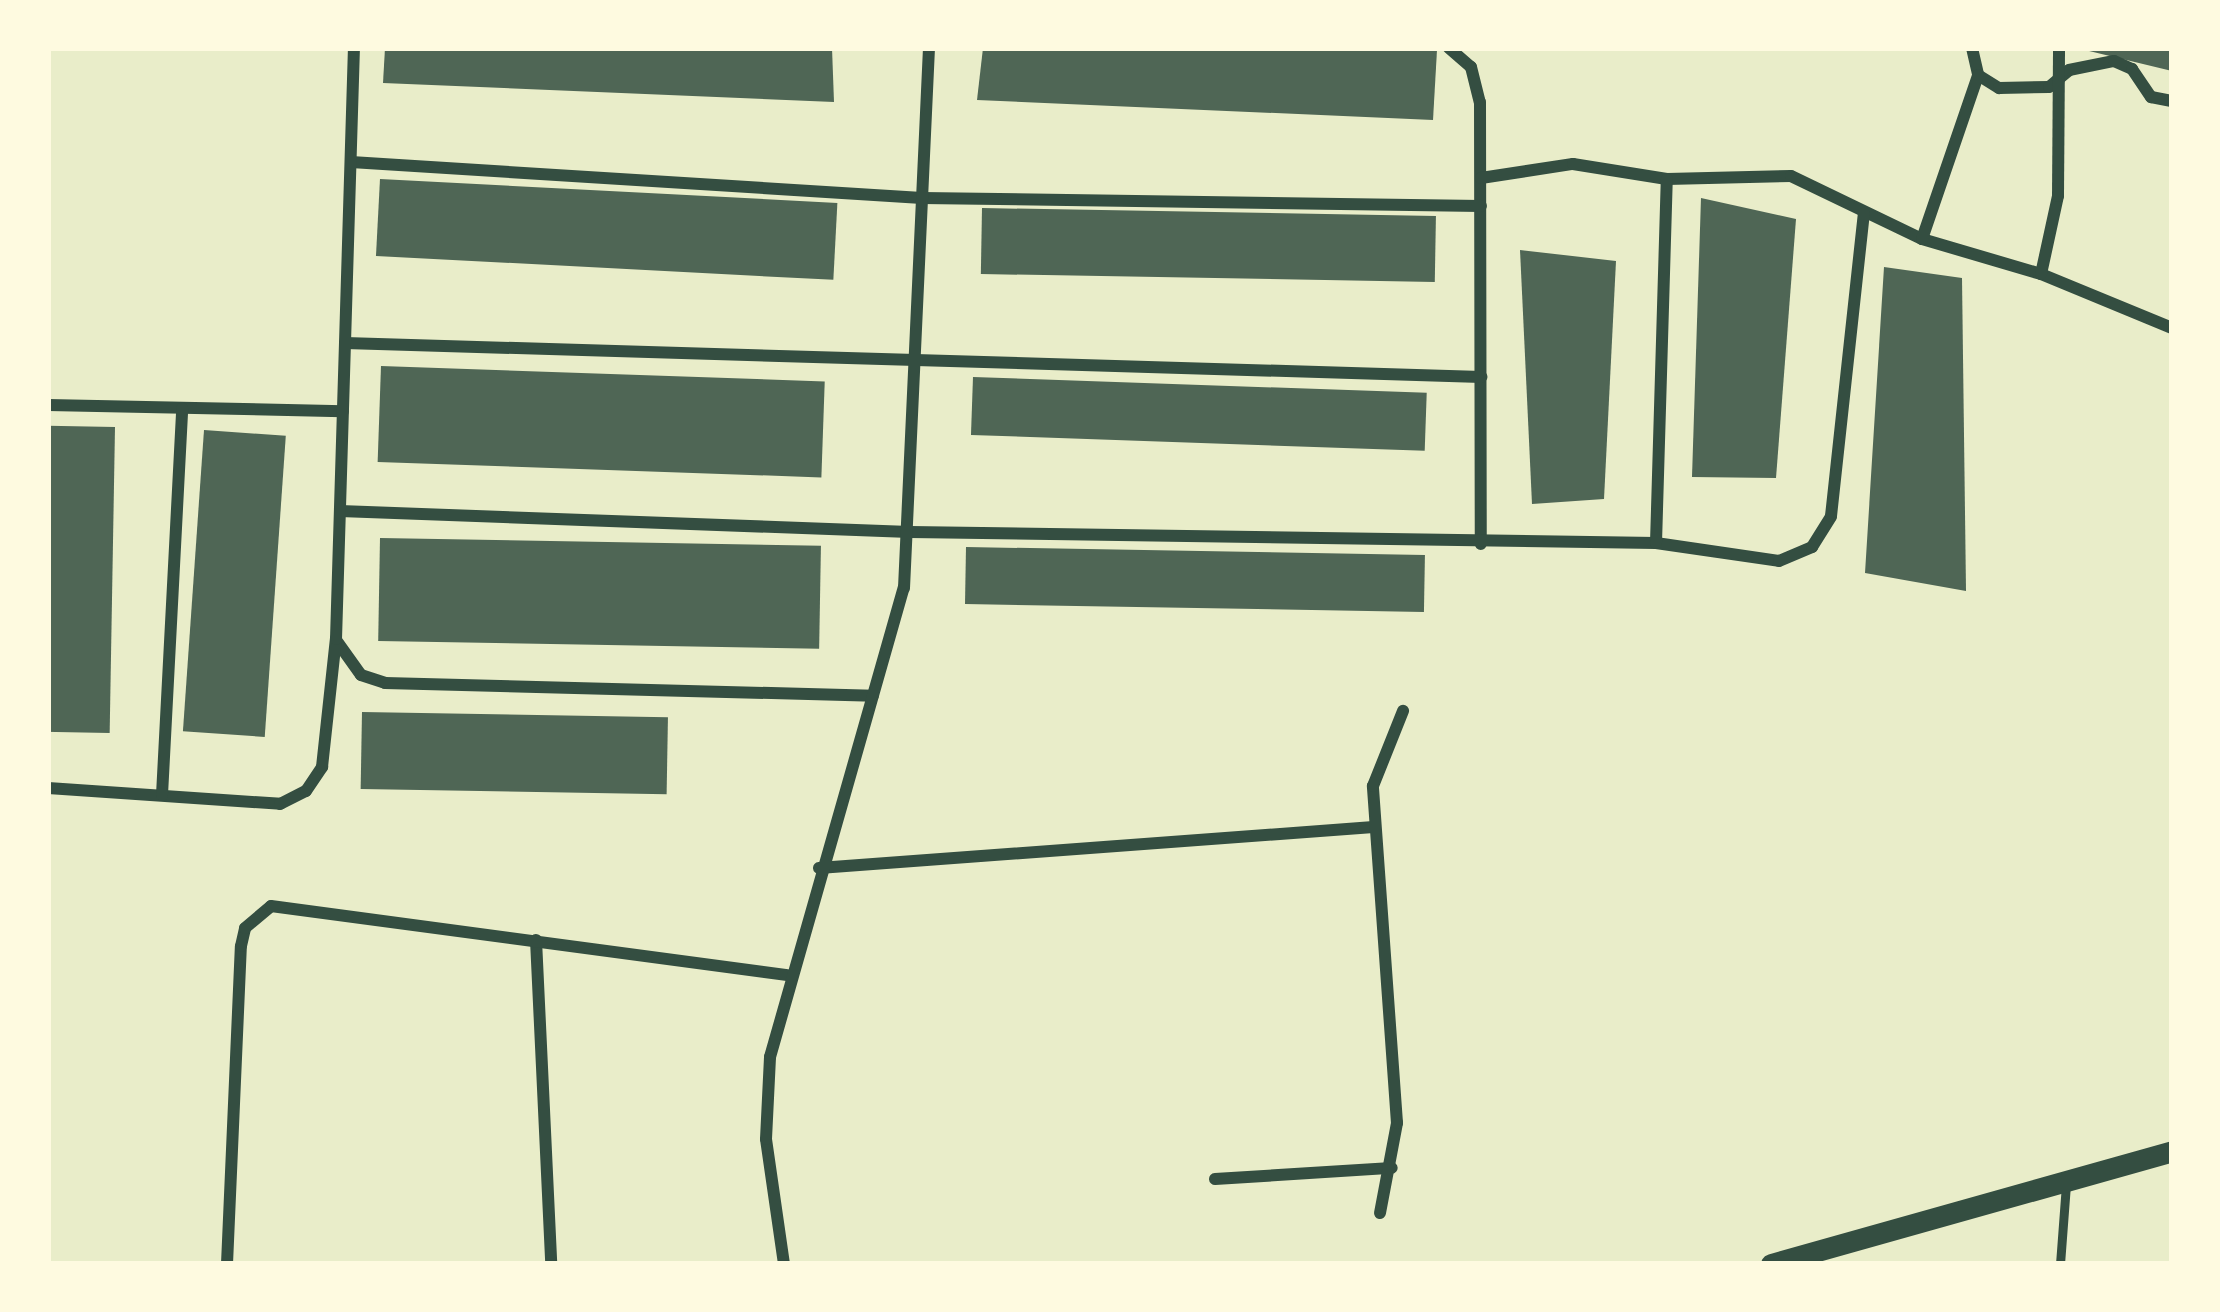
<!DOCTYPE html>
<html>
<head>
<meta charset="utf-8">
<style>
  body { margin:0 }
  #map { position:relative; width:2220px; height:1312px; overflow:hidden; background:#e9edc9; font-family:Poppins,sans-serif }
  div>[style] { position:absolute }
  .building>* { inset:0; background:#4f6655; transform-origin:0 0 }
  .service>* { height:9px; margin:-4.5px; padding:0 4.5px; transform-origin:4.5px; border-radius:4.5px; background:#344e41 }
  .minor>* { height:12px; margin:-6px; padding:0 6px; transform-origin:6px; border-radius:6px; background:#344e41 }
  .tertiary>* { height:21px; margin:-10.5px; padding:0 10.5px; transform-origin:10.5px; border-radius:10.5px; background:#344e41 }
  span { translate:-50% -50%; white-space:nowrap; text-align:center; line-height:1.15; -webkit-text-stroke:9px #fefae0; paint-order:stroke }
  .frame { position:absolute; inset:0; border:51px solid #fefae0; pointer-events:none }
</style>
</head>
<body>
<div id="map">
  <div class="building">
    <div style="clip-path:polygon(385px 48px,832px 48px,834px 102px,383px 83px)"></div>
    <div style="clip-path:polygon(983px 48px,1437px 50px,1433px 120px,977px 100px)"></div>
    <div style="clip-path:polygon(2172px 48px,2172px 71px,2085px 50px,2085px 48px)"></div>
    <div style="left:380px;top:179px;width:458px;height:77px;rotate:3deg"></div>
    <div style="clip-path:polygon(1701px 198px,1796px 219px,1776px 478px,1692px 477px)"></div>
    <div style="left:982px;top:208px;width:454px;height:66px;rotate:1deg"></div>
    <div style="clip-path:polygon(1520px 250px,1616px 261px,1604px 499px,1532px 504px)"></div>
    <div style="clip-path:polygon(1884px 267px,1962px 278px,1966px 591px,1865px 573px)"></div>
    <div style="left:381px;top:366px;width:444px;height:96px;rotate:2deg"></div>
    <div style="left:973px;top:377px;width:454px;height:58px;rotate:2deg"></div>
    <div style="left:115px;top:427px;width:306px;height:67px;rotate:91deg"></div>
    <div style="left:204px;top:430px;width:82px;height:302px;rotate:4deg"></div>
    <div style="left:380px;top:538px;width:441px;height:103px;rotate:1deg"></div>
    <div style="left:966px;top:547px;width:459px;height:57px;rotate:1deg"></div>
    <div style="left:362px;top:712px;width:306px;height:77px;rotate:1deg"></div>
  </div>
  <div class="service">
    <div style="left:2060px;top:1264px;width:80px;rotate:-85.7deg"></div>
  </div>
  <div class="minor">
    <div style="left:1449px;top:48px;width:29px;rotate:41deg"></div>
    <div style="left:1471px;top:67px;width:36px;rotate:76deg"></div>
    <div style="left:1480px;top:102px;width:442px;rotate:89.9deg"></div>
    <div style="left:1972px;top:48px;width:28px;rotate:77deg"></div>
    <div style="left:1978px;top:75px;width:25px;rotate:32deg"></div>
    <div style="left:1999px;top:88px;width:50px;rotate:-1.1deg"></div>
    <div style="left:2049px;top:87px;width:26px;rotate:-40deg"></div>
    <div style="left:2069px;top:70px;width:46px;rotate:-11.3deg"></div>
    <div style="left:2114px;top:61px;width:20px;rotate:24deg"></div>
    <div style="left:2132px;top:69px;width:34px;rotate:56deg"></div>
    <div style="left:2151px;top:97px;width:21px;rotate:11deg"></div>
    <div style="left:351px;top:162px;width:572px;rotate:3.61deg"></div>
    <div style="left:922px;top:198px;width:559px;rotate:0.82deg"></div>
    <div style="left:1481px;top:178px;width:93px;rotate:-8.7deg"></div>
    <div style="left:1573px;top:164px;width:95px;rotate:9.1deg"></div>
    <div style="left:1667px;top:179px;width:124px;rotate:-1.4deg"></div>
    <div style="left:1791px;top:176px;width:145px;rotate:25.7deg"></div>
    <div style="left:1922px;top:239px;width:124px;rotate:16.4deg"></div>
    <div style="left:2041px;top:274px;width:142px;rotate:22.4deg"></div>
    <div style="left:1922px;top:239px;width:173px;rotate:-71.1deg"></div>
    <div style="left:2041px;top:274px;width:80px;rotate:-77.7deg"></div>
    <div style="left:2058px;top:196px;width:148px;rotate:-89.6deg"></div>
    <div style="left:345px;top:343px;width:1137px;rotate:1.71deg"></div>
    <div style="left:48px;top:405px;width:295px;rotate:1.2deg"></div>
    <div style="left:340px;top:511px;width:570px;rotate:2.11deg"></div>
    <div style="left:910px;top:532px;width:746px;rotate:0.84deg"></div>
    <div style="left:1656px;top:543px;width:124px;rotate:8.3deg"></div>
    <div style="left:1779px;top:561px;width:36px;rotate:-23deg"></div>
    <div style="left:1812px;top:547px;width:36px;rotate:-58deg"></div>
    <div style="left:1831px;top:516px;width:304px;rotate:-83.8deg"></div>
    <div style="left:1656px;top:543px;width:364px;rotate:-88.3deg"></div>
    <div style="left:336px;top:640px;width:43px;rotate:54.5deg"></div>
    <div style="left:361px;top:675px;width:25px;rotate:18deg"></div>
    <div style="left:385px;top:683px;width:488px;rotate:1.5deg"></div>
    <div style="left:48px;top:788px;width:233px;rotate:3.9deg"></div>
    <div style="left:280px;top:804px;width:29px;rotate:-27deg"></div>
    <div style="left:306px;top:791px;width:29px;rotate:-56deg"></div>
    <div style="left:322px;top:767px;width:129px;rotate:-83.8deg"></div>
    <div style="left:336px;top:639px;width:591px;rotate:-88.26deg"></div>
    <div style="left:162px;top:795px;width:387px;rotate:-87deg"></div>
    <div style="left:819px;top:868px;width:556px;rotate:-4.23deg"></div>
    <div style="left:536px;top:940px;width:324px;rotate:87.3deg"></div>
    <div style="left:1215px;top:1179px;width:177px;rotate:-3.6deg"></div>
    <div style="left:1380px;top:1213px;width:92px;rotate:-79.3deg"></div>
    <div style="left:1397px;top:1123px;width:338px;rotate:-94.1deg"></div>
    <div style="left:1373px;top:786px;width:81px;rotate:-68.2deg"></div>
    <div style="left:227px;top:1264px;width:318px;rotate:-87.5deg"></div>
    <div style="left:241px;top:946px;width:18px;rotate:-77deg"></div>
    <div style="left:245px;top:928px;width:34px;rotate:-40deg"></div>
    <div style="left:271px;top:906px;width:521px;rotate:7.62deg"></div>
    <div style="left:784px;top:1264px;width:126px;rotate:-98.2deg"></div>
    <div style="left:766px;top:1139px;width:82px;rotate:-87.2deg"></div>
    <div style="left:770px;top:1057px;width:488px;rotate:-74.1deg"></div>
    <div style="left:904px;top:588px;width:541px;rotate:-87.35deg"></div>
  </div>
  <div class="tertiary">
    <div style="left:1771px;top:1264px;width:417px;rotate:-15.7deg"></div>
  </div>
  <div class="frame"></div>
</div>
</body>
</html>
